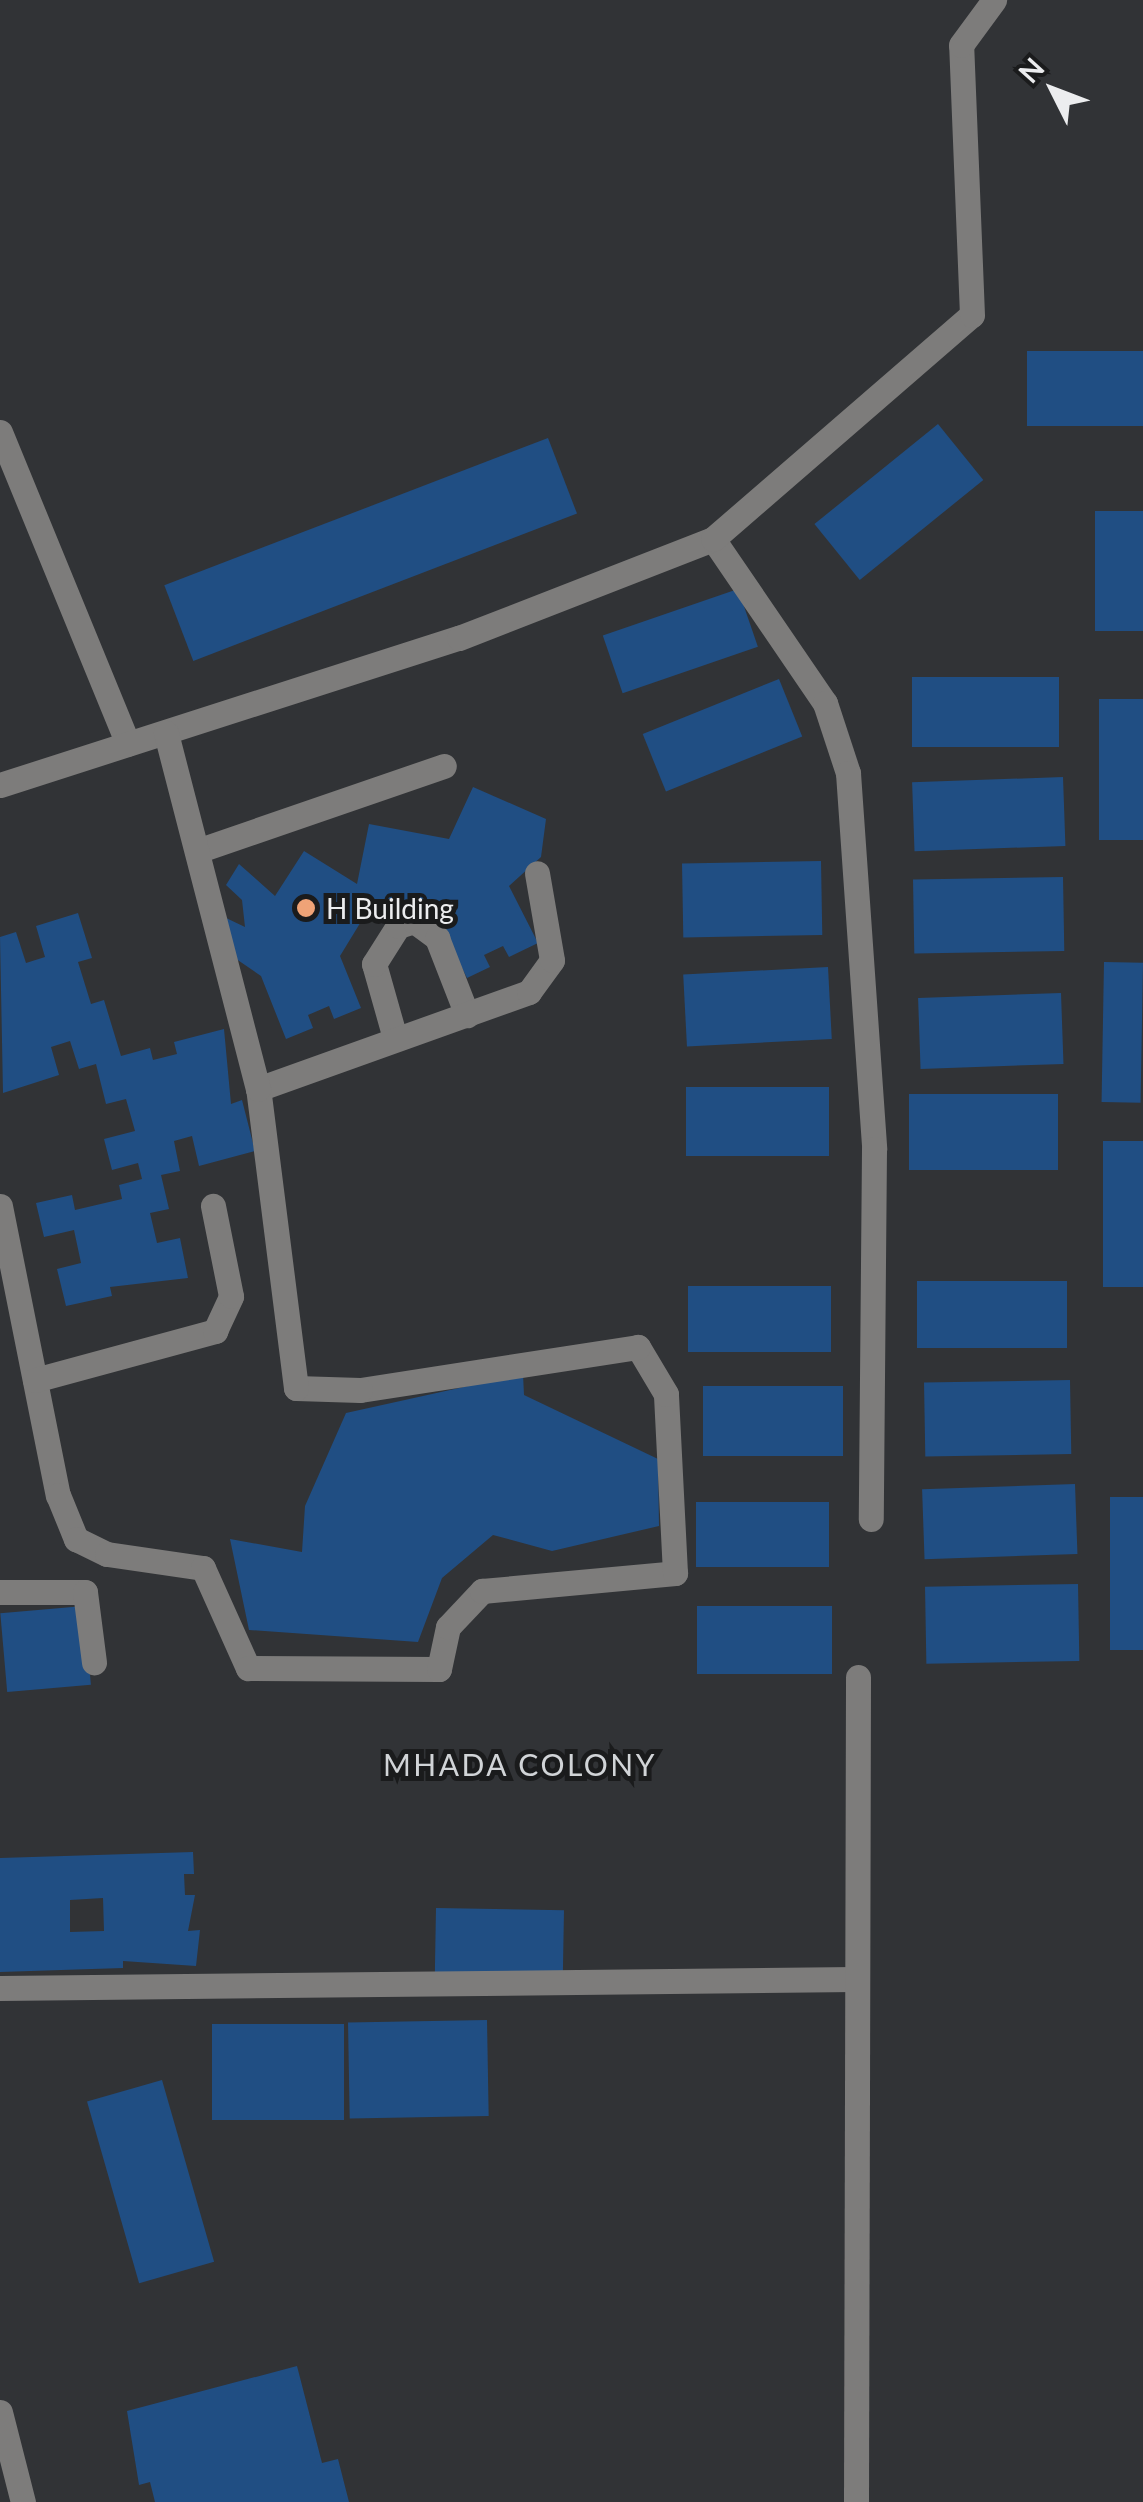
<!DOCTYPE html>
<html>
<head>
<meta charset="utf-8">
<style>
  body { margin:0 }
  #map { position:relative; width:1143px; height:2502px; overflow:hidden; background:#313336; font-family:Lato,sans-serif }
  div>[style] { position:absolute }
  .building>* { inset:0; background:#204e83; transform-origin:0 0 }
  .minor>* { height:25px; margin:-12.5px; padding:0 12.5px; transform-origin:12.5px; border-radius:12.5px; background:#7d7c7b }
  .dots>* { width:28px; height:28px; translate:-50% -50%; box-sizing:border-box; border:5px solid #1a1b1c; border-radius:50% }
  span { translate:-50% -50%; white-space:nowrap; text-align:center; line-height:1.15; -webkit-text-stroke:10px #1a1b1c; paint-order:stroke }
  .poi-label { font-size:28px; color:#ecedef }
  .left { translate:0 -50%; text-align:left }
  .neighbourhood-label { font-size:30px; color:#d1d4d7; letter-spacing:2.5px }
  .north { position:absolute; left:1003px; top:40px; width:100px; height:100px; -webkit-text-stroke:8px #1a1b1c; paint-order:stroke; rotate:312deg; font-size:28px; font-weight:700; line-height:40px; text-align:center; color:#ecedef }
  .north::after { content:''; display:block; margin:auto; width:35px; height:45px; background:#ecedef; clip-path:polygon(50% 0,100% 100%,50% 72%,0 100%) }
</style>
</head>
<body>
<div id="map">
  <div class="building">
    <div style="left:1143px;top:351px;width:75px;height:116px;rotate:90deg"></div>
    <div style="left:938px;top:424px;width:72px;height:159px;rotate:51deg"></div>
    <div style="left:548px;top:438px;width:81px;height:411px;rotate:69deg"></div>
    <div style="left:1143px;top:511px;width:120px;height:48px;rotate:90deg"></div>
    <div style="left:738px;top:589px;width:61px;height:143px;rotate:71deg"></div>
    <div style="left:1059px;top:677px;width:70px;height:147px;rotate:90deg"></div>
    <div style="left:779px;top:679px;width:62px;height:147px;rotate:68deg"></div>
    <div style="left:1143px;top:699px;width:141px;height:44px;rotate:90deg"></div>
    <div style="left:1063px;top:777px;width:69px;height:151px;rotate:88deg"></div>
    <div style="clip-path:polygon(473px 787px,546px 819px,541px 857px,509px 886px,538px 943px,509px 957px,503px 946px,484px 955px,490px 967px,467px 978px,435px 914px,373px 902px,340px 956px,361px 1008px,334px 1019px,329px 1006px,308px 1015px,313px 1028px,286px 1039px,261px 976px,226px 952px,224px 917px,245px 927px,242px 900px,226px 885px,239px 864px,275px 896px,304px 851px,357px 884px,369px 824px,449px 839px)"></div>
    <div style="left:821px;top:861px;width:74px;height:139px;rotate:89deg"></div>
    <div style="left:1063px;top:877px;width:74px;height:150px;rotate:89deg"></div>
    <div style="clip-path:polygon(78px 913px,92px 958px,78px 962px,91px 1004px,104px 1000px,121px 1056px,150px 1048px,153px 1060px,177px 1054px,174px 1042px,224px 1029px,231px 1104px,242px 1100px,255px 1151px,199px 1166px,192px 1136px,174px 1141px,180px 1171px,161px 1175px,169px 1209px,150px 1213px,157px 1243px,180px 1238px,188px 1278px,110px 1287px,112px 1296px,66px 1306px,57px 1269px,81px 1263px,74px 1230px,44px 1237px,36px 1203px,72px 1195px,75px 1210px,122px 1199px,119px 1185px,142px 1179px,138px 1163px,112px 1170px,104px 1139px,135px 1131px,126px 1099px,106px 1104px,96px 1064px,79px 1069px,70px 1041px,51px 1047px,59px 1075px,3px 1093px,0 937px,16px 932px,26px 963px,45px 957px,36px 926px)"></div>
    <div style="left:1104px;top:962px;width:39px;height:140px;rotate:1deg"></div>
    <div style="left:828px;top:967px;width:72px;height:145px;rotate:87deg"></div>
    <div style="left:1061px;top:993px;width:71px;height:143px;rotate:88deg"></div>
    <div style="left:829px;top:1087px;width:69px;height:143px;rotate:90deg"></div>
    <div style="left:909px;top:1094px;width:149px;height:76px"></div>
    <div style="left:1143px;top:1141px;width:146px;height:40px;rotate:90deg"></div>
    <div style="left:1067px;top:1281px;width:67px;height:150px;rotate:90deg"></div>
    <div style="left:831px;top:1286px;width:66px;height:143px;rotate:90deg"></div>
    <div style="clip-path:polygon(523px 1374px,524px 1395px,658px 1459px,659px 1526px,552px 1551px,493px 1535px,442px 1578px,418px 1642px,249px 1630px,230px 1539px,302px 1552px,305px 1506px,346px 1413px)"></div>
    <div style="left:1070px;top:1380px;width:74px;height:146px;rotate:89deg"></div>
    <div style="left:843px;top:1386px;width:70px;height:140px;rotate:90deg"></div>
    <div style="left:1075px;top:1484px;width:70px;height:153px;rotate:88deg"></div>
    <div style="left:1110px;top:1497px;width:33px;height:153px"></div>
    <div style="left:829px;top:1502px;width:65px;height:133px;rotate:90deg"></div>
    <div style="left:1078px;top:1584px;width:77px;height:153px;rotate:89deg"></div>
    <div style="left:84px;top:1606px;width:79px;height:84px;rotate:85deg"></div>
    <div style="left:832px;top:1606px;width:68px;height:135px;rotate:90deg"></div>
    <div style="clip-path:polygon(evenodd,193px 1852px,194px 1874px,184px 1874px,185px 1895px,195px 1895px,188px 1931px,200px 1930px,196px 1966px,123px 1961px,123px 1968px,0 1972px,0 1858px,193px 1852px,103px 1898px,104px 1931px,70px 1932px,70px 1900px,103px 1898px)"></div>
    <div style="left:436px;top:1908px;width:128px;height:70px;rotate:1deg"></div>
    <div style="left:487px;top:2020px;width:96px;height:139px;rotate:89deg"></div>
    <div style="left:344px;top:2024px;width:96px;height:132px;rotate:90deg"></div>
    <div style="left:162px;top:2080px;width:189px;height:78px;rotate:74deg"></div>
    <div style="clip-path:polygon(297px 2366px,322px 2463px,338px 2459px,349px 2502px,155px 2502px,150px 2482px,139px 2485px,127px 2411px)"></div>
  </div>
  <div class="minor">
    <div style="left:0;top:432px;width:337px;rotate:67.7deg"></div>
    <div style="left:713px;top:539px;width:199px;rotate:55.7deg"></div>
    <div style="left:825px;top:703px;width:74px;rotate:71.8deg"></div>
    <div style="left:848px;top:773px;width:377px;rotate:86deg"></div>
    <div style="left:874px;top:1149px;width:370px;rotate:90.5deg"></div>
    <div style="left:0;top:785px;width:482px;rotate:-17.8deg"></div>
    <div style="left:459px;top:638px;width:273px;rotate:-21.3deg"></div>
    <div style="left:713px;top:539px;width:342px;rotate:-40.9deg"></div>
    <div style="left:972px;top:315px;width:270px;rotate:-92.3deg"></div>
    <div style="left:961px;top:45px;width:56px;rotate:-53.7deg"></div>
    <div style="left:197px;top:851px;width:261px;rotate:-19deg"></div>
    <div style="left:395px;top:1038px;width:77px;rotate:-105.8deg"></div>
    <div style="left:374px;top:964px;width:45px;rotate:-57.7deg"></div>
    <div style="left:398px;top:926px;width:17px;rotate:-17deg"></div>
    <div style="left:414px;top:921px;width:29px;rotate:36deg"></div>
    <div style="left:437px;top:938px;width:83px;rotate:68.7deg"></div>
    <div style="left:258px;top:1089px;width:288px;rotate:-19.7deg"></div>
    <div style="left:529px;top:992px;width:39px;rotate:-54deg"></div>
    <div style="left:552px;top:960px;width:88px;rotate:-99.8deg"></div>
    <div style="left:0;top:1206px;width:295px;rotate:78.7deg"></div>
    <div style="left:58px;top:1495px;width:48px;rotate:67.8deg"></div>
    <div style="left:76px;top:1539px;width:34px;rotate:26deg"></div>
    <div style="left:107px;top:1554px;width:97px;rotate:8.3deg"></div>
    <div style="left:203px;top:1568px;width:110px;rotate:65.8deg"></div>
    <div style="left:248px;top:1668px;width:191px;rotate:0.3deg"></div>
    <div style="left:439px;top:1669px;width:43px;rotate:-77.9deg"></div>
    <div style="left:448px;top:1627px;width:50px;rotate:-46.6deg"></div>
    <div style="left:482px;top:1591px;width:194px;rotate:-5.3deg"></div>
    <div style="left:675px;top:1573px;width:179px;rotate:-92.9deg"></div>
    <div style="left:666px;top:1394px;width:55px;rotate:-120.8deg"></div>
    <div style="left:638px;top:1347px;width:281px;rotate:171.2deg"></div>
    <div style="left:360px;top:1390px;width:64px;rotate:-178.2deg"></div>
    <div style="left:296px;top:1388px;width:301px;rotate:-97.2deg"></div>
    <div style="left:258px;top:1089px;width:368px;rotate:-104.5deg"></div>
    <div style="left:35px;top:1380px;width:187px;rotate:-15.2deg"></div>
    <div style="left:215px;top:1331px;width:38px;rotate:-65deg"></div>
    <div style="left:231px;top:1296px;width:92px;rotate:-101.3deg"></div>
    <div style="left:0;top:1592px;width:85px"></div>
    <div style="left:85px;top:1592px;width:71px;rotate:82.7deg"></div>
    <div style="left:0;top:1988px;width:855px;rotate:-0.6deg"></div>
    <div style="left:0;top:2412px;width:93px;rotate:75.7deg"></div>
    <div style="left:856px;top:2502px;width:825px;rotate:-89.86deg"></div>
  </div>
  <div class="dots">
    <div style="left:306px;top:908px;background:#efa377"></div>
  </div>
  <div class="poi-label">
    <span class="left" style="left:326px;top:908px">H Building</span>
  </div>
  <div class="neighbourhood-label">
    <span style="left:520px;top:1764px">MHADA COLONY</span>
  </div>
  <div class="north">N</div>
</div>
</body>
</html>
